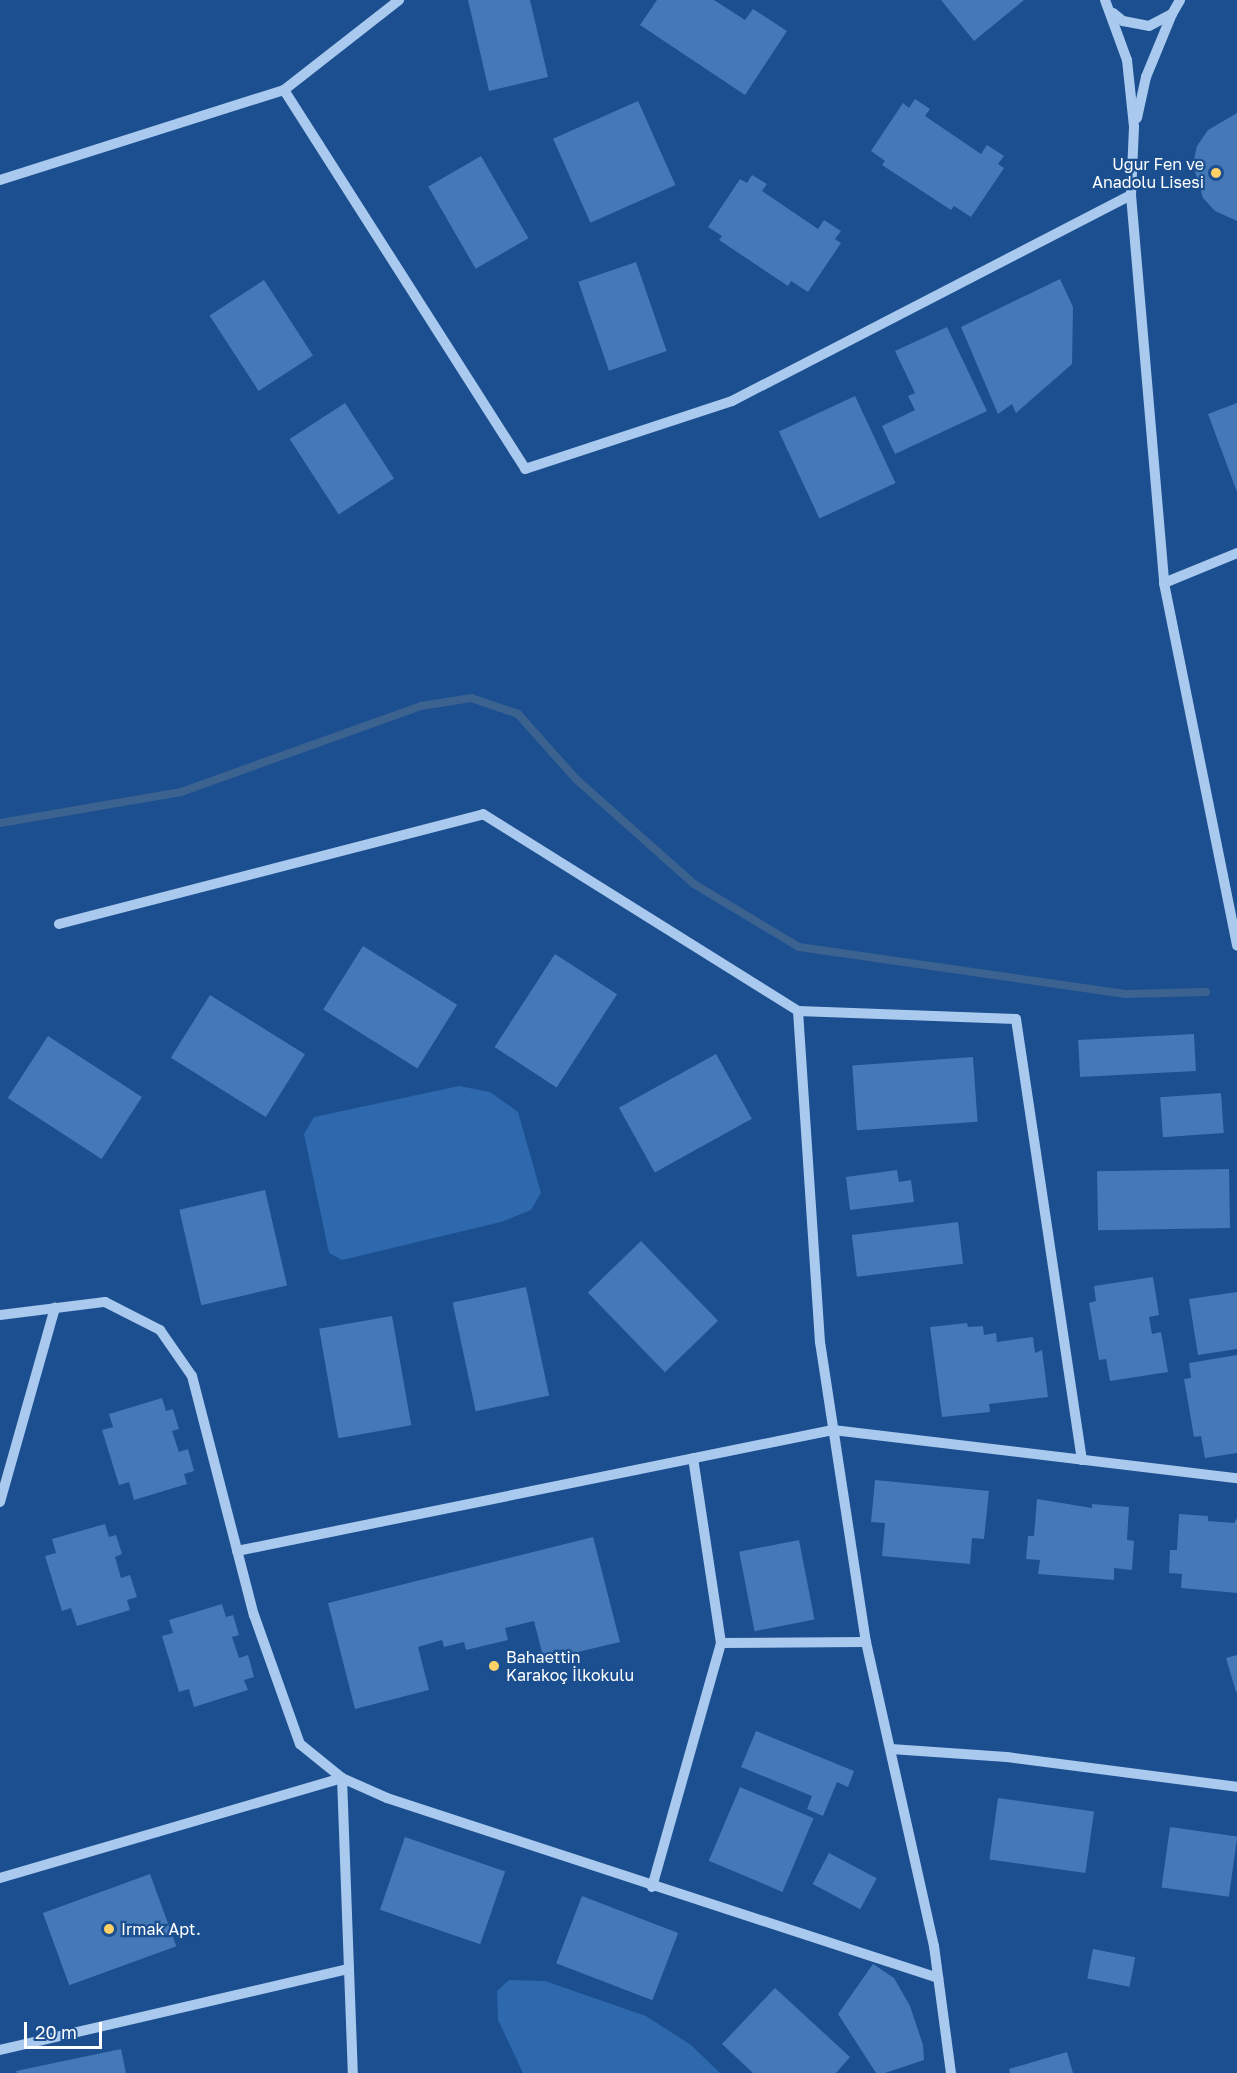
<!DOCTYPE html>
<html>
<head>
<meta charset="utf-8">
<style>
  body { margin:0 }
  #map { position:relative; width:1237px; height:2073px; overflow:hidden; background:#1b4f8f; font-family:"Golos Text",sans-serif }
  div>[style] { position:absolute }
  .green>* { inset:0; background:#2e69ad }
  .stream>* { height:8px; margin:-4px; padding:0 4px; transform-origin:4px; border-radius:4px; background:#3c6290 }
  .building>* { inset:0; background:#4478b7; transform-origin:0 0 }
  .minor>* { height:10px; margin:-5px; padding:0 5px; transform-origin:5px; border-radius:5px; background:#a9c9ee }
  .dots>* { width:16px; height:16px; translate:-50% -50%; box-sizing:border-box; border:3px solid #1b4f8f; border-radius:50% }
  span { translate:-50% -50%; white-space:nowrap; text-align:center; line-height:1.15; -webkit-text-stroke:4.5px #1b4f8f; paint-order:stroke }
  .poi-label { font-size:16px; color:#fff }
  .right { translate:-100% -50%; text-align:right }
  .left { translate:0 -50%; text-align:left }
  .scale { position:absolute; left:24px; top:2022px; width:78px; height:27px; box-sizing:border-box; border:3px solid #fff; border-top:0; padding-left:8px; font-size:18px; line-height:21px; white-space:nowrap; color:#fff; -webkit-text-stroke:4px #1b4f8f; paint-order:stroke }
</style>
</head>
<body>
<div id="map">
  <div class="green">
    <div style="clip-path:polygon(459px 1086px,490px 1092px,518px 1112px,541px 1193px,531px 1210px,501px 1222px,342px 1260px,329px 1253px,304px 1134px,314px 1117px)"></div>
    <div style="clip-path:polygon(509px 1980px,545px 1981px,646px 2016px,691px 2045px,720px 2073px,523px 2073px,498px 2020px,497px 1991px)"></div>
  </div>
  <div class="stream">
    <div style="left:0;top:823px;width:184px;rotate:-9.7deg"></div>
    <div style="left:181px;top:792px;width:255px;rotate:-19.7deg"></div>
    <div style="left:421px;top:706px;width:51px;rotate:-9.1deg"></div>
    <div style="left:471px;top:698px;width:50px;rotate:18.8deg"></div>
    <div style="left:518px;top:714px;width:87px;rotate:48.3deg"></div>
    <div style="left:576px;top:779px;width:158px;rotate:41.7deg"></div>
    <div style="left:694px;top:884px;width:122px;rotate:31deg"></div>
    <div style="left:799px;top:947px;width:330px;rotate:8.2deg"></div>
    <div style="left:1126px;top:994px;width:80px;rotate:-1.4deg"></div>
  </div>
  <div class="building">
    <div style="clip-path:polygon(468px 0,530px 0,548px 77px,489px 91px)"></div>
    <div style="clip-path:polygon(657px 0,714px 0,745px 20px,753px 9px,787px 31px,745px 95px,640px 25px)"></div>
    <div style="clip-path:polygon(941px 0,1024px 0,974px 41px)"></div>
    <div style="clip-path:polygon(915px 99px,930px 109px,925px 116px,981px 154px,987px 145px,1004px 156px,998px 164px,1004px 168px,971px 217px,954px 206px,951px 210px,882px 165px,885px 161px,871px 151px,903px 103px,909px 108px)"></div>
    <div style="left:638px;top:101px;width:92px;height:93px;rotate:66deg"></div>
    <div style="clip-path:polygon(1237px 113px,1237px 221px,1215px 211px,1203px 198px,1193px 164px,1197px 146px,1208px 130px)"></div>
    <div style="left:481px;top:156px;width:95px;height:61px;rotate:60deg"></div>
    <div style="clip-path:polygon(752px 175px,767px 184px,762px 191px,818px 229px,824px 220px,841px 231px,835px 239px,841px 243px,808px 292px,791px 281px,788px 286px,719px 240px,722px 236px,708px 227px,740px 179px,747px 183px)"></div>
    <div style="left:636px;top:262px;width:94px;height:61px;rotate:71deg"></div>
    <div style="clip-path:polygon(1060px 279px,1073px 307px,1072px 364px,1016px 413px,1012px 404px,998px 414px,961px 327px)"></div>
    <div style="left:264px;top:280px;width:90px;height:65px;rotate:57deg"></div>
    <div style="clip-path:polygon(947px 327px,987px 411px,895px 454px,882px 426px,915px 410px,908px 396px,915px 393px,895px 351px)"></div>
    <div style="left:855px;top:396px;width:96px;height:84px;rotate:65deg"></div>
    <div style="left:345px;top:403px;width:90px;height:66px;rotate:57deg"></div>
    <div style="clip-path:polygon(1237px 403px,1237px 492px,1208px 414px)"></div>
    <div style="left:363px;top:946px;width:111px;height:75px;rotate:32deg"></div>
    <div style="left:555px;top:954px;width:74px;height:111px;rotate:33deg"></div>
    <div style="left:210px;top:995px;width:112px;height:74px;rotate:32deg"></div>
    <div style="left:1194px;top:1034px;width:37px;height:116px;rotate:87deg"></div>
    <div style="left:48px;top:1036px;width:112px;height:74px;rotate:33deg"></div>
    <div style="left:716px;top:1054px;width:74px;height:111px;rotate:61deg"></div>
    <div style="left:973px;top:1057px;width:65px;height:121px;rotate:86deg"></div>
    <div style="left:1221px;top:1093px;width:40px;height:61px;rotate:86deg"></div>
    <div style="left:1229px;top:1169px;width:59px;height:132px;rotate:89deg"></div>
    <div style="clip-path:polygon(897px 1170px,899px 1182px,911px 1180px,914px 1202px,850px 1210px,846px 1177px)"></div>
    <div style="left:265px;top:1190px;width:98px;height:88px;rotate:77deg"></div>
    <div style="left:958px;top:1222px;width:42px;height:107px;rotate:83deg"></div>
    <div style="left:641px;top:1241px;width:111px;height:74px;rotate:46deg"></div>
    <div style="clip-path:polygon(1153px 1277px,1159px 1315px,1149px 1317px,1152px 1334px,1161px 1332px,1168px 1372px,1110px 1381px,1106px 1359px,1099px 1360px,1089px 1303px,1096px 1301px,1094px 1286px)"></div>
    <div style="left:526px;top:1287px;width:111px;height:75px;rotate:78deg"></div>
    <div style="clip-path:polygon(1237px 1292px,1237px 1349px,1198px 1355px,1189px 1299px)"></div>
    <div style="left:392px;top:1316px;width:111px;height:74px;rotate:80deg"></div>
    <div style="clip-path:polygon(967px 1323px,968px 1327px,983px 1326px,984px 1335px,996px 1333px,997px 1342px,1033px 1337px,1035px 1353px,1042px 1350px,1048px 1397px,989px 1404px,990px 1412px,942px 1417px,930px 1327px)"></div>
    <div style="clip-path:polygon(1237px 1355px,1237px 1453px,1205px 1458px,1201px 1436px,1194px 1437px,1184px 1379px,1191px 1378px,1189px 1363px)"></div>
    <div style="clip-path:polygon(162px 1398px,166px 1411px,173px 1409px,179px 1429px,172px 1431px,179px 1452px,188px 1449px,194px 1471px,184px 1474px,187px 1484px,134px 1500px,129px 1482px,119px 1485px,102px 1430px,113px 1427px,109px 1414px)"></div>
    <div style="clip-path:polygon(875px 1480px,989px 1491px,984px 1539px,972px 1538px,970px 1564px,882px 1556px,885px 1523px,871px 1522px)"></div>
    <div style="clip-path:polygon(1037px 1499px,1092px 1508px,1092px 1504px,1129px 1507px,1127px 1540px,1134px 1541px,1132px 1570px,1114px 1568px,1114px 1580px,1038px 1574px,1040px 1560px,1026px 1559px,1028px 1536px,1034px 1536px)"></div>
    <div style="clip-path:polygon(1179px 1514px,1208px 1516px,1208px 1521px,1234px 1523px,1237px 1518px,1237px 1593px,1181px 1588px,1182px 1574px,1169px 1573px,1170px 1550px,1177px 1550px)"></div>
    <div style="clip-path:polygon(105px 1524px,109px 1537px,116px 1535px,122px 1554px,115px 1557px,121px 1578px,130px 1575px,137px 1597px,127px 1600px,130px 1610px,77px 1626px,71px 1608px,62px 1611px,45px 1556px,56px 1553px,52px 1539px)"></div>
    <div style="clip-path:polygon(593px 1537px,620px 1642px,544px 1660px,534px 1621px,505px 1628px,508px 1640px,466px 1650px,464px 1642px,444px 1647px,442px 1640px,418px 1647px,429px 1690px,355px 1709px,328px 1603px)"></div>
    <div style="left:799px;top:1540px;width:81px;height:61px;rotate:79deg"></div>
    <div style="clip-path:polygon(222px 1604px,226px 1617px,233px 1615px,239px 1635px,232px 1637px,239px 1658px,248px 1655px,254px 1677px,244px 1680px,248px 1690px,194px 1707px,189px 1689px,179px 1692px,162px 1636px,173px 1633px,169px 1620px)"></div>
    <div style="clip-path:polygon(1237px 1655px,1237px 1692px,1236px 1692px,1226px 1658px)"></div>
    <div style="clip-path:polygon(756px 1731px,854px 1771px,848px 1787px,837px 1782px,823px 1816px,807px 1809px,812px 1796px,741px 1767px)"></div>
    <div style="left:740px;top:1787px;width:80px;height:80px;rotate:23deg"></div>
    <div style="left:998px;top:1798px;width:97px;height:62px;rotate:8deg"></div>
    <div style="left:1170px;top:1827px;width:68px;height:61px;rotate:8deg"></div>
    <div style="left:405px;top:1837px;width:106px;height:77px;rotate:19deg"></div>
    <div style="left:829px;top:1853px;width:54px;height:35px;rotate:28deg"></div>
    <div style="left:150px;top:1874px;width:77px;height:114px;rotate:70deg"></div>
    <div style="left:582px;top:1896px;width:103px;height:72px;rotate:21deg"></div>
    <div style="left:1093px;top:1949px;width:43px;height:30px;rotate:11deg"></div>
    <div style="clip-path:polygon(873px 1964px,894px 1978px,910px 2006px,923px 2045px,924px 2060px,885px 2073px,876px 2073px,838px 2014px)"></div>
    <div style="clip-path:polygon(775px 1988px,850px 2057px,836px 2073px,753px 2073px,722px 2044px)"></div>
    <div style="clip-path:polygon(121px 2049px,126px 2073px,17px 2073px,16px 2071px)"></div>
    <div style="clip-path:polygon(1067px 2052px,1073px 2073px,1010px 2073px,1009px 2069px)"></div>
  </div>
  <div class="minor">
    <div style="left:1105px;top:0;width:64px;rotate:69.9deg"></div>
    <div style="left:1127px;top:60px;width:67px;rotate:84deg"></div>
    <div style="left:1134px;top:127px;width:68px;rotate:92.5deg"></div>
    <div style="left:1131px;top:195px;width:389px;rotate:85.1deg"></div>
    <div style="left:1164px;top:583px;width:370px;rotate:78.6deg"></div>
    <div style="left:1113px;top:13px;width:13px;rotate:39deg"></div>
    <div style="left:1123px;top:21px;width:26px;rotate:11deg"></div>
    <div style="left:1149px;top:26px;width:26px;rotate:-28deg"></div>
    <div style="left:1172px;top:14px;width:16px;rotate:-60deg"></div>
    <div style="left:284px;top:90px;width:449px;rotate:57.5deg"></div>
    <div style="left:525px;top:469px;width:218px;rotate:-18.2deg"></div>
    <div style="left:732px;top:401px;width:449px;rotate:-27.3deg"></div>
    <div style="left:1137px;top:118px;width:42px;rotate:-77.6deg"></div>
    <div style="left:1146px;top:77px;width:68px;rotate:-67.6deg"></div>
    <div style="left:0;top:180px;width:298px;rotate:-17.6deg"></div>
    <div style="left:284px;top:90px;width:146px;rotate:-38deg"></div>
    <div style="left:1164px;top:583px;width:79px;rotate:-22.3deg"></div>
    <div style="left:59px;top:924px;width:438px;rotate:-14.5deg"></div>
    <div style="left:483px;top:814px;width:372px;rotate:32deg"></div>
    <div style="left:798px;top:1011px;width:218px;rotate:2.1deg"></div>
    <div style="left:1016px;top:1019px;width:446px;rotate:81.5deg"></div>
    <div style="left:798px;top:1011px;width:332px;rotate:86.2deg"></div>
    <div style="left:820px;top:1342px;width:304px;rotate:81.3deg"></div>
    <div style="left:866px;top:1642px;width:312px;rotate:77.4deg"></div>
    <div style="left:934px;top:1946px;width:128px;rotate:82.4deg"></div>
    <div style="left:0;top:1315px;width:106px;rotate:-7.1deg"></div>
    <div style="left:105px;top:1302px;width:62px;rotate:27deg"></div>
    <div style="left:160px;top:1330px;width:56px;rotate:55.2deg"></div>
    <div style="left:192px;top:1376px;width:247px;rotate:75.5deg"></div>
    <div style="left:254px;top:1615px;width:137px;rotate:70.4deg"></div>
    <div style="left:300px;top:1744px;width:54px;rotate:39deg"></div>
    <div style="left:342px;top:1778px;width:49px;rotate:24deg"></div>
    <div style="left:387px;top:1798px;width:580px;rotate:18.09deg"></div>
    <div style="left:0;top:1502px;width:202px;rotate:-74.2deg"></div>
    <div style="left:237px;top:1551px;width:608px;rotate:-11.48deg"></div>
    <div style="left:833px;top:1430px;width:407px;rotate:6.8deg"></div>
    <div style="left:721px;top:1643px;width:145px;rotate:-0.4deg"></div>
    <div style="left:891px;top:1749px;width:116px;rotate:3.9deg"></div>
    <div style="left:1007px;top:1757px;width:232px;rotate:7.4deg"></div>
    <div style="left:0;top:1878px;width:356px;rotate:-16.3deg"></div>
    <div style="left:342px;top:1778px;width:295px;rotate:87.9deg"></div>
    <div style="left:652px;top:1887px;width:254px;rotate:-74.2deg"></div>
    <div style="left:721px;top:1643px;width:187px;rotate:-98.6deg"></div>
    <div style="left:0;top:2050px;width:358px;rotate:-13.1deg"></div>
  </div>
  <div class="dots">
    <div style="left:1216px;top:173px;background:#ffd166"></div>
    <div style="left:494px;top:1666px;background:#ffd166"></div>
    <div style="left:109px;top:1929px;background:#ffd166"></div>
  </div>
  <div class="poi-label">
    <span class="right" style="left:1204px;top:173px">Uğur Fen ve<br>Anadolu Lisesi</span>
    <span class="left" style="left:506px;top:1666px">Bahaettin<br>Karakoç İlkokulu</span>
    <span class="left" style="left:121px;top:1929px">Irmak Apt.</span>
  </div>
  <div class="scale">20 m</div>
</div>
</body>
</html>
